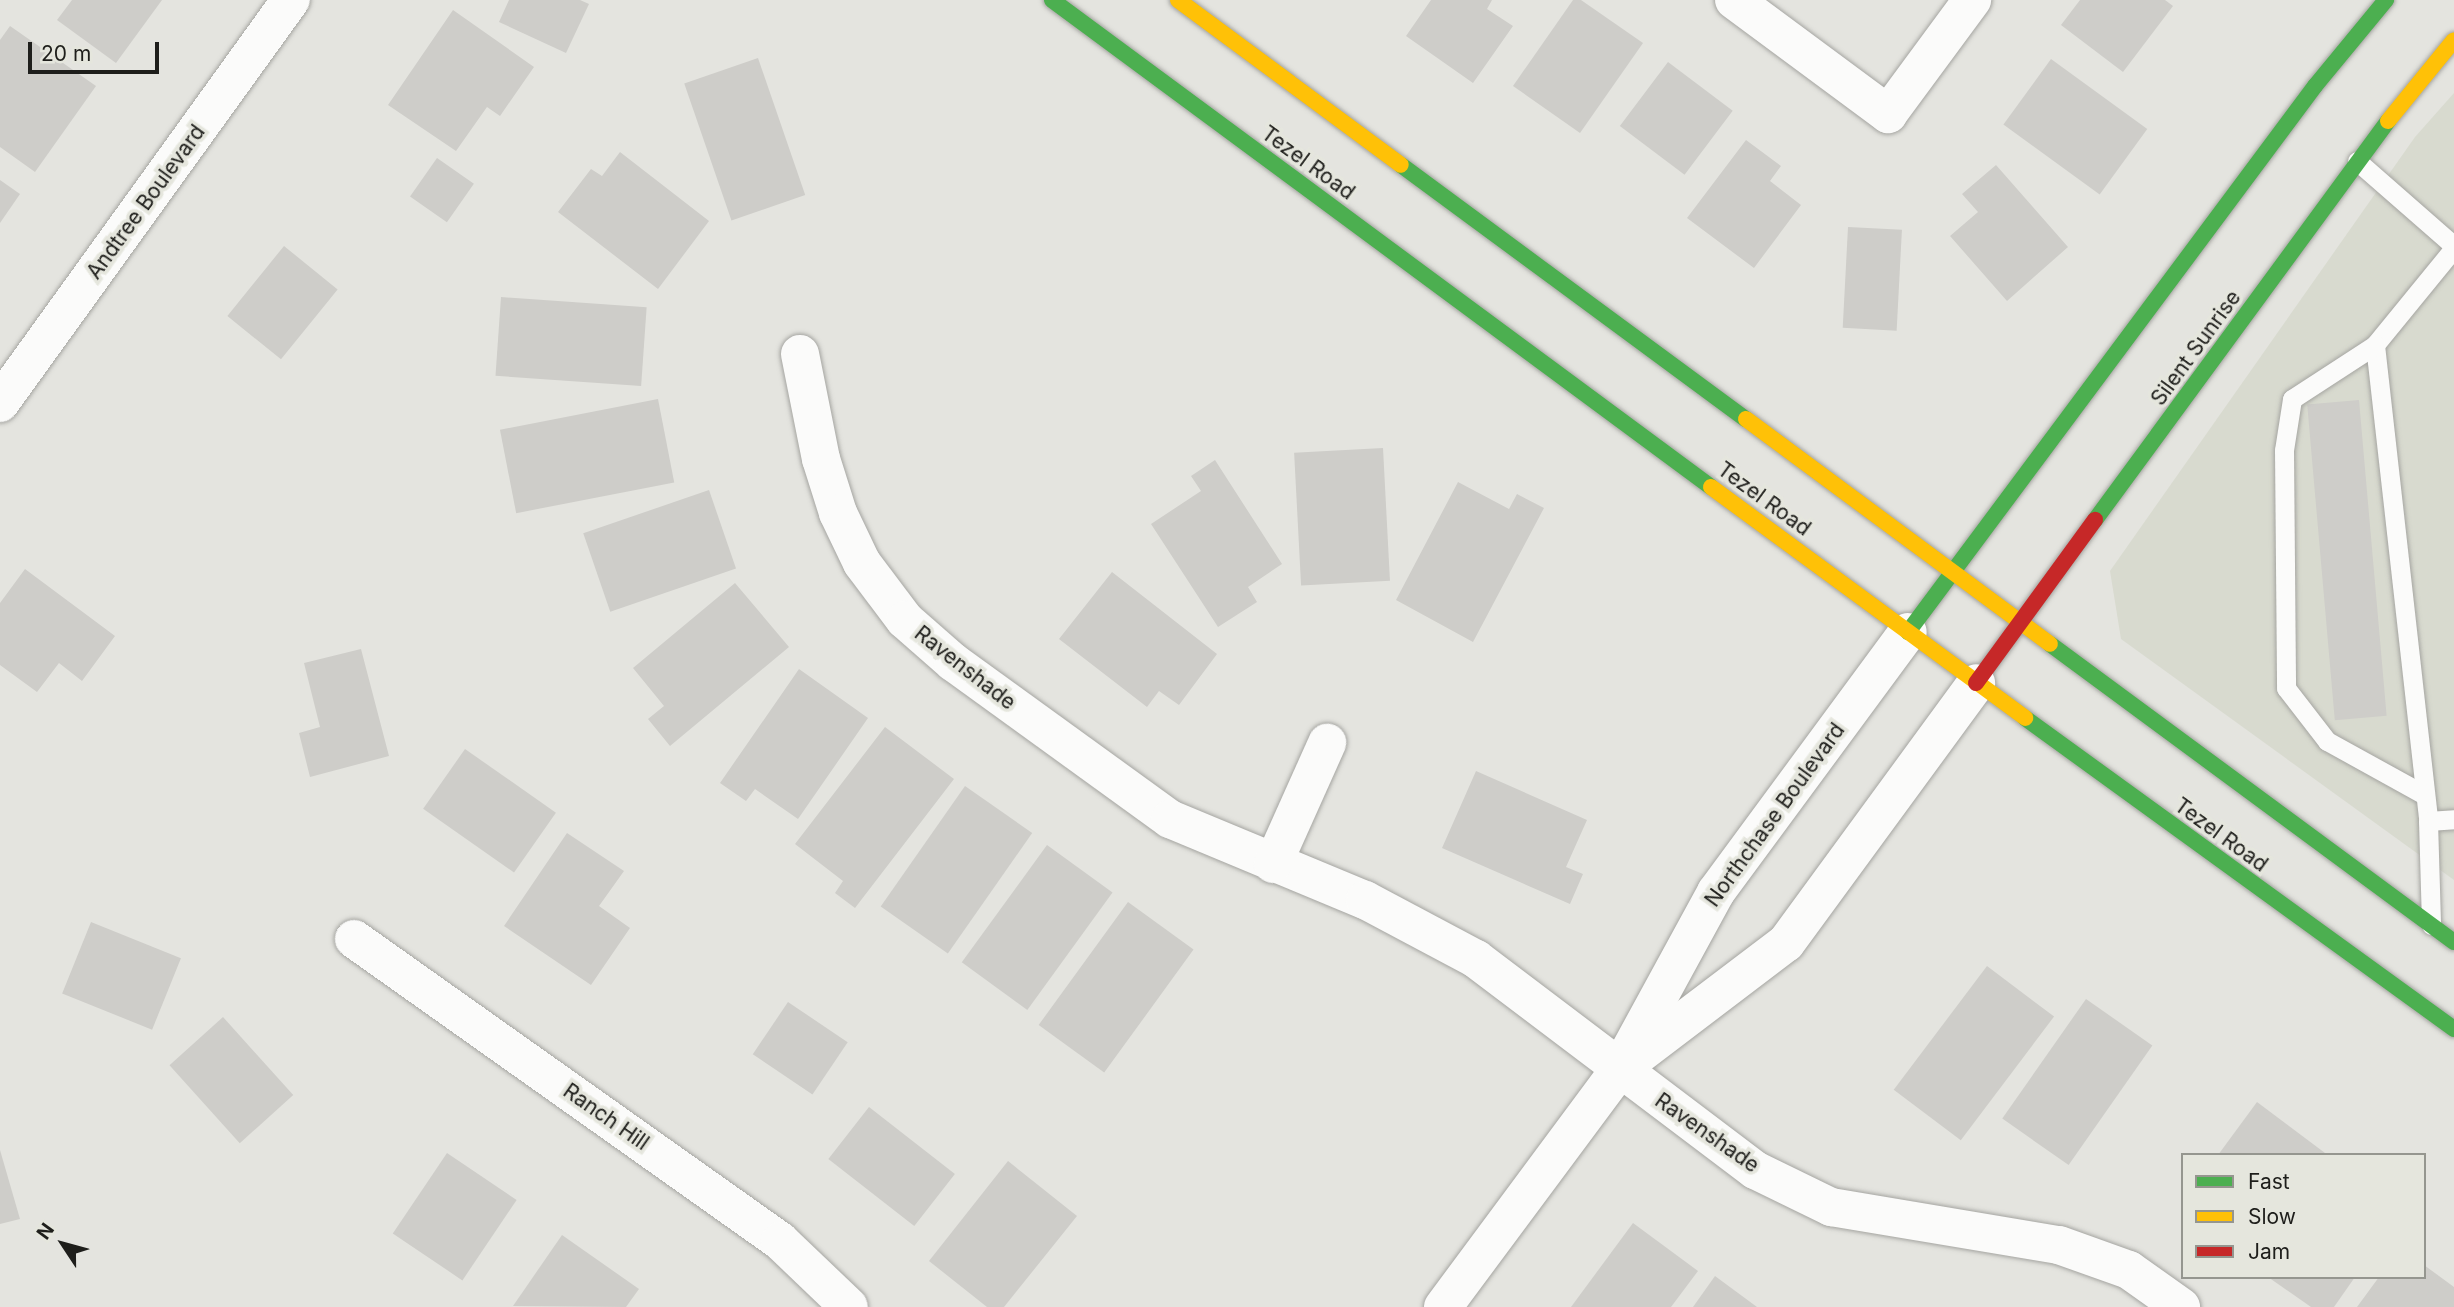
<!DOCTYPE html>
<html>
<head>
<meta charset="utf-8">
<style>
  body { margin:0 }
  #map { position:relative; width:2454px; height:1307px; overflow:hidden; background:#e4e4df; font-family:Inter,sans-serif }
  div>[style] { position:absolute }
  .built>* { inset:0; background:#d8dacf }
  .building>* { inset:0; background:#cecdc9; transform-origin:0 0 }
  .roads { filter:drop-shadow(0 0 2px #a5a5a1) drop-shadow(0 0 2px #a5a5a1) }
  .lane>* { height:19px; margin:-9.5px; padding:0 9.5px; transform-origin:9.5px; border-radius:9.5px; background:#fbfbfa }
  .street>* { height:38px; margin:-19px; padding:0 19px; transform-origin:19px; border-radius:19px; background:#fbfbfa }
  .fast>* { height:16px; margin:-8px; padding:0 8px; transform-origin:8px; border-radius:8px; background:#4caf50 }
  .slow>* { height:16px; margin:-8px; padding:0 8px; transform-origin:8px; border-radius:8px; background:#ffc107 }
  .jam>* { height:16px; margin:-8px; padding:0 8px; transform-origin:8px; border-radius:8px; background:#c62828 }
  span { translate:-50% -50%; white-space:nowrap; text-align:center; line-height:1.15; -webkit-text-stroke:7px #e5e6dd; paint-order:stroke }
  .street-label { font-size:21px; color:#1e1e1b }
  .legend { position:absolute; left:2181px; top:1153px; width:245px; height:126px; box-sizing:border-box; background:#e5e6dd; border:2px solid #95968f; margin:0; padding:9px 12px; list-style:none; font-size:21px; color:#1e1e1b }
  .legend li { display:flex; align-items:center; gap:14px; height:35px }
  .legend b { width:35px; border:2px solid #95968f }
  .north { position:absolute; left:28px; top:1209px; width:70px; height:70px; -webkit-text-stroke:5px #e5e6dd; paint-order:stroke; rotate:306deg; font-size:19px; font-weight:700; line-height:28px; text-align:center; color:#1e1e1b }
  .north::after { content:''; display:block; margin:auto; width:24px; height:32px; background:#1e1e1b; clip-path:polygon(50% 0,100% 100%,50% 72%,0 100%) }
  .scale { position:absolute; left:28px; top:42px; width:131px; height:32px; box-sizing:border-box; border:4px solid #1e1e1b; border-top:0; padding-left:9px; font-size:21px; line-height:24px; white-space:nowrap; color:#1e1e1b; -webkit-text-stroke:5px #e5e6dd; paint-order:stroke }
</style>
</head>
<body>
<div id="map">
  <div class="built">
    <div style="clip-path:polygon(2454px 93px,2454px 880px,2121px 639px,2110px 571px,2415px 137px)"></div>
  </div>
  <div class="building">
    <div style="clip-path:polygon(72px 0,162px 0,116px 63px,57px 20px)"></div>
    <div style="clip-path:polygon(509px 0,580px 0,589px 4px,566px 53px,499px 22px)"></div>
    <div style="clip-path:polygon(1431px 0,1492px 0,1487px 9px,1513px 26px,1473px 83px,1406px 36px)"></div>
    <div style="clip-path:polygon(1573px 0,1581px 0,1643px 43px,1580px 133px,1513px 86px)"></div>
    <div style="clip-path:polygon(2080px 0,2165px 0,2173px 6px,2123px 72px,2061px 25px)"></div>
    <div style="clip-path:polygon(453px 10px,534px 67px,500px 116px,487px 107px,456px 151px,388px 105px)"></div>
    <div style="clip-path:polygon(10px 26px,96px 86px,35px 172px,0 147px,0 40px)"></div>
    <div style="left:758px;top:58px;width:145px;height:78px;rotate:71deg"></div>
    <div style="left:2051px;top:59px;width:119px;height:81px;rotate:36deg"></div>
    <div style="left:1668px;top:62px;width:81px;height:80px;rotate:37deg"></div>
    <div style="clip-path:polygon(1746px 140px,1781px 166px,1770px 181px,1801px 205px,1754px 268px,1687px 218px)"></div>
    <div style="clip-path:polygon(620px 152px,709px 221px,658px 289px,558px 212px,591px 169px,602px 176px)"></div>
    <div style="left:437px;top:158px;width:45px;height:47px;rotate:35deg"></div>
    <div style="clip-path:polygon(1996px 165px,2068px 247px,2007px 301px,1950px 236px,1978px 212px,1962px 194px)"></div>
    <div style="clip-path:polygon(0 180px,20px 194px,0 223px)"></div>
    <div style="left:1848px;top:227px;width:54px;height:101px;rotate:3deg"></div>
    <div style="left:284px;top:246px;width:69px;height:90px;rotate:39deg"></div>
    <div style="left:501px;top:297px;width:146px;height:79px;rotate:4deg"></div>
    <div style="left:658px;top:399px;width:85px;height:161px;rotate:79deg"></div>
    <div style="left:2359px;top:400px;width:317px;height:52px;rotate:85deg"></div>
    <div style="left:1383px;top:448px;width:133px;height:89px;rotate:87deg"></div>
    <div style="clip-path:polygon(1215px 460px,1282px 564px,1248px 587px,1257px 602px,1218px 627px,1151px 524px,1201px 491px,1191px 476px)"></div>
    <div style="clip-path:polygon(1458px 482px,1509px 509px,1517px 494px,1544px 508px,1473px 642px,1396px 600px)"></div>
    <div style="left:709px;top:490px;width:83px;height:133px;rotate:71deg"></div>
    <div style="clip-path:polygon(25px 569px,115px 636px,82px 681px,59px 663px,37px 692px,0 665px,0 603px)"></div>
    <div style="clip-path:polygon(1112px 572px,1217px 654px,1179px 705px,1159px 691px,1147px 707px,1059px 639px)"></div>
    <div style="clip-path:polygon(735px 583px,789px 647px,670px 746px,648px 719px,664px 706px,633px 668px)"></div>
    <div style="clip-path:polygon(361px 649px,389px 756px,310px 777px,299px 733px,320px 727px,304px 663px)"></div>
    <div style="clip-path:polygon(799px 669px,868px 718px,798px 819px,755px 789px,746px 801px,720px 783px)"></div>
    <div style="clip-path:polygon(885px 727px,954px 779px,855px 908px,835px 893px,843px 881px,795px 844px)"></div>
    <div style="left:465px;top:749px;width:111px;height:73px;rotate:35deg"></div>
    <div style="clip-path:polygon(1476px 771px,1587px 820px,1566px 867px,1583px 874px,1570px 904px,1442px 848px)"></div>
    <div style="left:965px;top:786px;width:82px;height:147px;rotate:35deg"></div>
    <div style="clip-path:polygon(567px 833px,624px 871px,599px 906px,630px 928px,591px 985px,504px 926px)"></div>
    <div style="left:1047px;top:845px;width:81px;height:145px;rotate:36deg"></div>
    <div style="left:1128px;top:902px;width:81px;height:152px;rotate:36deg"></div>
    <div style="left:91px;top:922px;width:97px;height:77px;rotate:22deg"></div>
    <div style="left:1987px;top:966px;width:84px;height:155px;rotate:37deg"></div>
    <div style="left:2086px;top:999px;width:81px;height:146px;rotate:35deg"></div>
    <div style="left:788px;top:1002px;width:72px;height:63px;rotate:34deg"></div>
    <div style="left:223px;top:1017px;width:105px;height:72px;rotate:48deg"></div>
    <div style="clip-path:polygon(2257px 1102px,2325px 1153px,2324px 1155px,2218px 1155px)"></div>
    <div style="left:869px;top:1107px;width:109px;height:66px;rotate:38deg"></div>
    <div style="clip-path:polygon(0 1150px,20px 1219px,0 1224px)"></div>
    <div style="left:447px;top:1153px;width:84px;height:97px;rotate:34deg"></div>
    <div style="clip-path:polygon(1008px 1161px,1077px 1216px,1004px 1307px,987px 1307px,929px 1261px)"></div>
    <div style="clip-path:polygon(1633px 1223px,1698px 1271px,1671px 1307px,1571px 1307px)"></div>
    <div style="clip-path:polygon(562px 1235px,639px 1289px,626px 1307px,513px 1306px)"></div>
    <div style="clip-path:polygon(2424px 1265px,2454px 1287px,2454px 1307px,2357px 1307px,2379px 1277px,2424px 1277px)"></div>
    <div style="clip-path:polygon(1715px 1276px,1757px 1307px,1693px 1307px)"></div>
    <div style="clip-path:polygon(2268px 1277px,2355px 1277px,2334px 1307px,2311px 1307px)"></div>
  </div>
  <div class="roads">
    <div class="lane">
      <div style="left:2357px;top:161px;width:129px;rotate:41.2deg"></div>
      <div style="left:2454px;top:248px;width:125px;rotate:129.2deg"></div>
      <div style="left:2375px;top:345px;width:479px;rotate:83.6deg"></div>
      <div style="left:2428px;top:821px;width:26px;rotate:-4deg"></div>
      <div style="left:2375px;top:345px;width:99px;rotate:147deg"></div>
      <div style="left:2292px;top:399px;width:52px;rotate:98.9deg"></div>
      <div style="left:2284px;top:450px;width:238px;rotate:89.5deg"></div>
      <div style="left:2286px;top:688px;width:67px;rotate:52.3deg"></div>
      <div style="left:2327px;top:741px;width:112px;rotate:28.9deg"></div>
      <div style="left:2428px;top:821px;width:104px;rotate:88.3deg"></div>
    </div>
    <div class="street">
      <div style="left:1734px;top:0;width:192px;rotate:36.5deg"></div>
      <div style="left:1888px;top:114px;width:142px;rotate:-53.6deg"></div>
      <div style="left:800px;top:354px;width:107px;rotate:78.7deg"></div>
      <div style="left:821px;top:459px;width:57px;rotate:72.5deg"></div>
      <div style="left:838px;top:513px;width:55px;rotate:64.4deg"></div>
      <div style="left:862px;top:563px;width:71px;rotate:53deg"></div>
      <div style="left:905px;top:620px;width:64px;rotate:41.2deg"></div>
      <div style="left:953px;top:662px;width:268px;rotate:35.9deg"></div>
      <div style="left:1170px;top:819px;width:211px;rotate:22.6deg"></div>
      <div style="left:1365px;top:900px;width:126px;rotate:28deg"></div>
      <div style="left:1476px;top:959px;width:350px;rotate:37.1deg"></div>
      <div style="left:1755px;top:1170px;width:85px;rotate:26deg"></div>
      <div style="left:1831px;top:1207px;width:231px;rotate:9.5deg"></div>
      <div style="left:2059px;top:1245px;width:74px;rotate:19.7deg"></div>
      <div style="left:2129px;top:1270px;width:64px;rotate:35.4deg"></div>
      <div style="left:0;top:403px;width:497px;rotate:-54.2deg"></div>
      <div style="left:1273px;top:864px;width:133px;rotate:-65.9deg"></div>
      <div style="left:354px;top:939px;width:522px;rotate:35.33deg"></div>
      <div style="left:780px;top:1241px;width:95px;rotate:43.7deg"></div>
      <div style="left:1629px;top:1062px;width:197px;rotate:-37.2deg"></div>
      <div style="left:1786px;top:943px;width:322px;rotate:-53.8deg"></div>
      <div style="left:1443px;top:1307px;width:295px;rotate:-53.4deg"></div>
      <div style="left:1619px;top:1070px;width:203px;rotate:-61.4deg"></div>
      <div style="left:1716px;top:892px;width:323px;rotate:-53.6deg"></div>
    </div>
    <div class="fast">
      <div style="left:1052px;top:0;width:819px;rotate:36.46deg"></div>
      <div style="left:1401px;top:165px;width:428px;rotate:36.4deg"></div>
      <div style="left:2095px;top:520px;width:495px;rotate:-53.7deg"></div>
      <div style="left:1908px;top:632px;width:681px;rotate:-53.3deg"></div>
      <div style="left:2315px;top:86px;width:112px;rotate:-50.5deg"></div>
      <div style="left:2050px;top:644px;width:502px;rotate:36.41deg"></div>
      <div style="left:2025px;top:718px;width:530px;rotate:35.94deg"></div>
    </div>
    <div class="slow">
      <div style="left:1178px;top:0;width:277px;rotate:36.5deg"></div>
      <div style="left:2388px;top:121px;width:104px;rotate:-50.8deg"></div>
      <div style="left:1746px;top:419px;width:378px;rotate:36.5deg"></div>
      <div style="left:1711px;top:487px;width:390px;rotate:36.3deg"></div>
    </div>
    <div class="jam">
      <div style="left:1976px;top:683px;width:202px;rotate:-53.9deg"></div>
    </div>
  </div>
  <div class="street-label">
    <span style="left:1308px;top:163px;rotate:36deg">Tezel Road</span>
    <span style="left:146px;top:202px;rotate:-54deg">Andtree Boulevard</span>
    <span style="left:2196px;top:348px;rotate:-54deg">Silent Sunrise</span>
    <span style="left:1764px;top:499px;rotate:36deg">Tezel Road</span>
    <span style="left:965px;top:668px;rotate:38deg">Ravenshade</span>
    <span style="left:1775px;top:815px;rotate:-54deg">Northchase Boulevard</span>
    <span style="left:2221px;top:835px;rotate:36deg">Tezel Road</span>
    <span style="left:606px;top:1117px;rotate:35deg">Ranch Hill</span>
    <span style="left:1707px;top:1133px;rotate:35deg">Ravenshade</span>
  </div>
  <ul class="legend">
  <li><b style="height:9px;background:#4caf50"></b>Fast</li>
  <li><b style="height:9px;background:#ffc107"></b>Slow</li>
  <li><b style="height:9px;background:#c62828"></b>Jam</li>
  </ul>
  <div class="north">N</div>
  <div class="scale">20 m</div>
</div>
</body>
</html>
